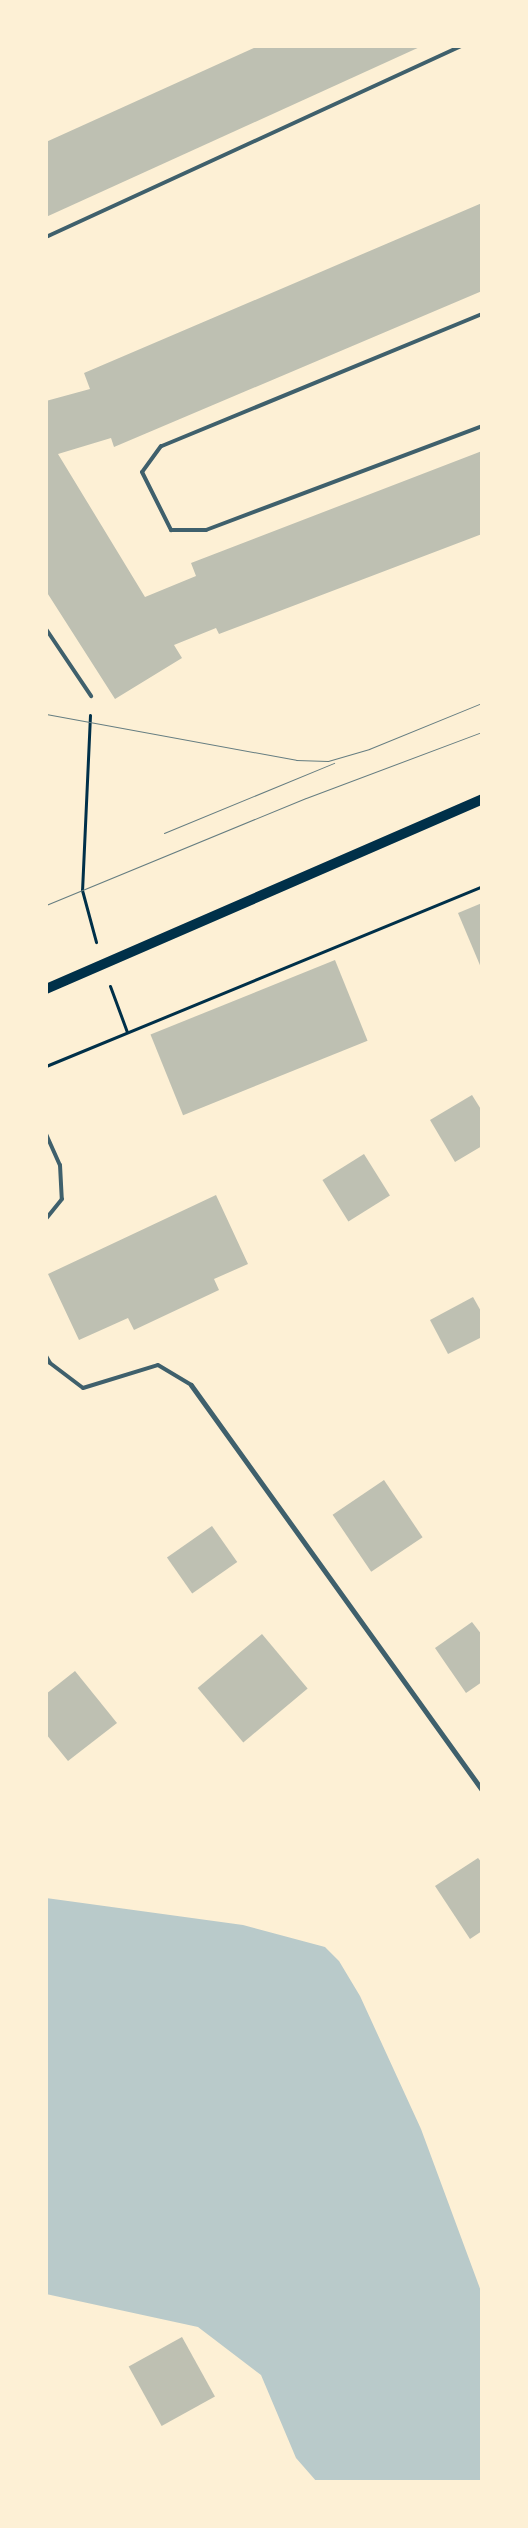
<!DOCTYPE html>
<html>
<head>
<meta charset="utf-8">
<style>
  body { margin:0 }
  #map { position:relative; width:528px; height:2528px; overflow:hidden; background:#fdf0d5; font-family:Arial,sans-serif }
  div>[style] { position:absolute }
  .green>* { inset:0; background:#b9caca }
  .building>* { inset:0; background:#bec0b2; transform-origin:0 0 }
  .path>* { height:3px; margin:-1.5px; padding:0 1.5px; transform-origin:1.5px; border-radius:1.5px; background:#003049 }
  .service>* { height:4px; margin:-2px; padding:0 2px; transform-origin:2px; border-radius:2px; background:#3f606c }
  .minor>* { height:5px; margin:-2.5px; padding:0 2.5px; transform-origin:2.5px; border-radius:2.5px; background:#3f606c }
  .secondary>* { height:10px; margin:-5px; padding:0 5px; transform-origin:5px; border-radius:5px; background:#003049 }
  .tram>* { height:1px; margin:-0.5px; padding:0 0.5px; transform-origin:0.5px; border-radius:0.5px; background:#657d81 }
  span { translate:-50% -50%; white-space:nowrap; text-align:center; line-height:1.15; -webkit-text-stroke:4px #fdf0d5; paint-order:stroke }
  .frame { position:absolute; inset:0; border:48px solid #fdf0d5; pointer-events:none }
</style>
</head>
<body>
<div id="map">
  <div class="green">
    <div style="clip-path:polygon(46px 1898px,243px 1925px,325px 1947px,339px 1961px,360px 1996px,421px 2129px,482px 2294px,482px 2482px,317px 2482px,296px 2458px,261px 2375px,198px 2327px,46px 2294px)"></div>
  </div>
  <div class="building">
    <div style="clip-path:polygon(258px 46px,422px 46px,46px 217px,46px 142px)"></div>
    <div style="clip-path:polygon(482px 203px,482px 291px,114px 447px,111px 438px,58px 454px,145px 597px,196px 576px,191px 563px,482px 451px,482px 534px,219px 634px,216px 628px,174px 645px,182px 658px,115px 699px,46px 591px,46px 401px,90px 389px,84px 373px)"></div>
    <div style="clip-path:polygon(482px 903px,482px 970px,458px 913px)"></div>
    <div style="left:335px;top:960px;width:87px;height:199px;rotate:68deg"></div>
    <div style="clip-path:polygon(472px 1095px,482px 1111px,482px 1146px,455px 1162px,430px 1120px)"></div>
    <div style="left:364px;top:1154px;width:49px;height:49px;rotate:58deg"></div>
    <div style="clip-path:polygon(216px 1195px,248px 1264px,214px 1279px,219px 1290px,134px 1330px,128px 1318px,79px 1340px,48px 1274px)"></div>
    <div style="clip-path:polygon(473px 1297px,482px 1313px,482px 1337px,448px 1354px,430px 1320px)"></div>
    <div style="left:384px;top:1480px;width:69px;height:62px;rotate:56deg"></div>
    <div style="left:212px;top:1526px;width:44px;height:55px;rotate:55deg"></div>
    <div style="clip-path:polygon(472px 1622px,482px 1635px,482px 1682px,466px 1693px,435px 1648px)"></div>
    <div style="left:262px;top:1634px;width:71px;height:84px;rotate:50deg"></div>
    <div style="clip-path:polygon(75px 1671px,117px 1723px,68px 1761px,46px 1734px,46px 1694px)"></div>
    <div style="clip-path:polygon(478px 1858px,482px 1863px,482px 1931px,470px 1939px,435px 1886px)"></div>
    <div style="left:182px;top:2337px;width:68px;height:61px;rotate:61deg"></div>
  </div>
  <div class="path">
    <div style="left:90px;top:715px;width:175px;rotate:92.6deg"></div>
    <div style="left:82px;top:890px;width:54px;rotate:74.9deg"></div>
    <div style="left:110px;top:986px;width:49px;rotate:69.7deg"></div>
    <div style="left:46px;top:1066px;width:472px;rotate:-22.4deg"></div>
  </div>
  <div class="service">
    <div style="left:46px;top:237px;width:457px;rotate:-24.7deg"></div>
    <div style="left:482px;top:314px;width:347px;rotate:157.6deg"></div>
    <div style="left:161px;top:446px;width:32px;rotate:126deg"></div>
    <div style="left:142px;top:472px;width:65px;rotate:63.4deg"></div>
    <div style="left:171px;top:530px;width:35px"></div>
    <div style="left:206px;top:530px;width:295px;rotate:-20.6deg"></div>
    <div style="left:46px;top:629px;width:81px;rotate:56.1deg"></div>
    <div style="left:46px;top:1134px;width:34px;rotate:66deg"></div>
    <div style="left:60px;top:1165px;width:34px;rotate:87deg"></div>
    <div style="left:62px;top:1199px;width:26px;rotate:129deg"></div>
    <div style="left:46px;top:1356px;width:8px;rotate:60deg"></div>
    <div style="left:50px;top:1363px;width:41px;rotate:37.1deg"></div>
    <div style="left:83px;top:1388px;width:78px;rotate:-17deg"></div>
    <div style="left:158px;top:1365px;width:39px;rotate:31deg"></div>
  </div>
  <div class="minor">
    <div style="left:191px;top:1385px;width:499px;rotate:54.3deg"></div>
  </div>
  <div class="secondary">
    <div style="left:46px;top:989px;width:476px;rotate:-23.5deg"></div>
  </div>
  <div class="tram">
    <div style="left:46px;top:714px;width:254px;rotate:10.4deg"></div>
    <div style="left:296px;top:760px;width:32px;rotate:2deg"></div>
    <div style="left:328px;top:761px;width:43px;rotate:-16.3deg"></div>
    <div style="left:369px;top:749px;width:122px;rotate:-22.2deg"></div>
    <div style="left:164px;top:833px;width:184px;rotate:-22.4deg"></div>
    <div style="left:46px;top:905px;width:281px;rotate:-22.4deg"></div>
    <div style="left:306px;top:798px;width:188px;rotate:-20.6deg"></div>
  </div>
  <div class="frame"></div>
</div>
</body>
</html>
